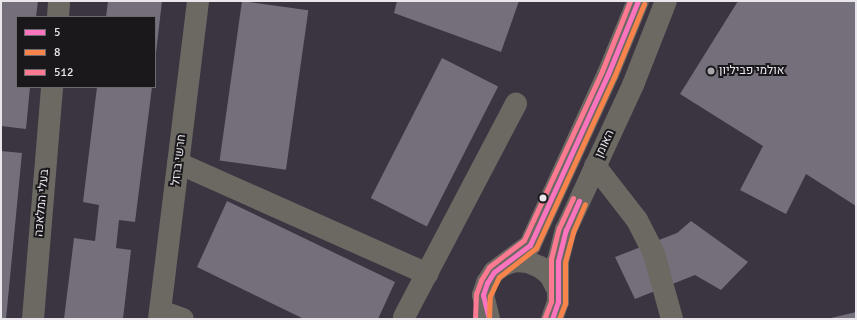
<!DOCTYPE html>
<html>
<head>
<meta charset="utf-8">
<style>
  body { margin:0 }
  #map { position:relative; width:857px; height:320px; overflow:hidden; background:#333135; font-family:Signika,Heebo,sans-serif }
  div>[style] { position:absolute }
  .built>* { inset:0; background:#3b3441 }
  .building>* { inset:0; background:#746f7a; transform-origin:0 0 }
  .minor>* { height:22px; margin:-11px; padding:0 11px; transform-origin:11px; border-radius:11px; background:#6c6963 }
  .bus-1>* { height:5px; margin:-2.5px; padding:0 2.5px; transform-origin:2.5px; border-radius:2.5px; background:#fc73be }
  .bus-2>* { height:5px; margin:-2.5px; padding:0 2.5px; transform-origin:2.5px; border-radius:2.5px; background:#f8844c }
  .bus-3>* { height:5px; margin:-2.5px; padding:0 2.5px; transform-origin:2.5px; border-radius:2.5px; background:#fe7a93 }
  .dots>* { width:11px; height:11px; translate:-50% -50%; box-sizing:border-box; border:2px solid #1a181b; border-radius:50% }
  span { translate:-50% -50%; white-space:nowrap; text-align:center; line-height:1.15; -webkit-text-stroke:4px #1a181b; paint-order:stroke }
  .poi-label { font-size:12px; color:#e9e7ec }
  .left { translate:0 -50%; text-align:left }
  .street-label { font-size:12px; color:#e9e7ec }
  .frame { position:absolute; inset:0; border:2px solid #e9e7ec; pointer-events:none }
  .legend { position:absolute; left:16px; top:16px; width:140px; height:72px; box-sizing:border-box; background:#1a181b; border:1px solid #6d6b6f; margin:0; padding:5px 7px; list-style:none; font-size:12px; color:#e9e7ec }
  .legend li { display:flex; align-items:center; gap:8px; height:20px }
  .legend b { width:20px; border:1px solid #6d6b6f }
</style>
</head>
<body>
<div id="map">
  <div class="built">
    <div style="clip-path:polygon(evenodd,1px 1px,856px 1px,856px 319px,1px 319px,1px 1px,17px 17px,155px 17px,155px 87px,17px 87px,17px 17px)"></div>
  </div>
  <div class="building">
    <div style="clip-path:polygon(1px 1px,38px 1px,36px 17px,17px 17px,17px 87px,30px 87px,26px 129px,1px 126px)"></div>
    <div style="clip-path:polygon(108px 1px,162px 1px,156px 53px,155px 17px,106px 17px)"></div>
    <div style="left:242px;top:1px;width:67px;height:161px;rotate:8deg"></div>
    <div style="clip-path:polygon(397px 1px,519px 1px,501px 52px,394px 13px)"></div>
    <div style="clip-path:polygon(738px 1px,856px 1px,856px 206px,806px 174px,786px 214px,740px 190px,763px 146px,680px 94px)"></div>
    <div style="left:442px;top:58px;width:63px;height:157px;rotate:27deg"></div>
    <div style="clip-path:polygon(97px 87px,152px 87px,135px 222px,119px 220px,116px 248px,131px 250px,123px 319px,64px 319px,74px 238px,95px 241px,99px 205px,83px 202px)"></div>
    <div style="clip-path:polygon(1px 151px,22px 153px,6px 319px,1px 319px)"></div>
    <div style="clip-path:polygon(227px 201px,395px 282px,378px 319px,304px 319px,197px 267px)"></div>
    <div style="clip-path:polygon(691px 221px,748px 262px,721px 290px,695px 275px,635px 299px,615px 257px,677px 233px)"></div>
    <div style="clip-path:polygon(856px 312px,856px 319px,831px 319px,831px 318px)"></div>
  </div>
  <div class="minor">
    <div style="left:58px;top:17px;width:16px;rotate:-86deg"></div>
    <div style="left:178px;top:163px;width:273px;rotate:24deg"></div>
    <div style="left:595px;top:166px;width:68px;rotate:52.1deg"></div>
    <div style="left:637px;top:220px;width:38px;rotate:63deg"></div>
    <div style="left:654px;top:254px;width:67px;rotate:74.5deg"></div>
    <div style="left:504px;top:265px;width:12px;rotate:-20deg"></div>
    <div style="left:515px;top:261px;width:13px;rotate:4deg"></div>
    <div style="left:528px;top:262px;width:13px;rotate:23deg"></div>
    <div style="left:540px;top:267px;width:13px;rotate:39deg"></div>
    <div style="left:550px;top:275px;width:16px;rotate:63deg"></div>
    <div style="left:160px;top:311px;width:24px;rotate:19deg"></div>
    <div style="left:404px;top:317px;width:241px;rotate:-62.3deg"></div>
    <div style="left:33px;top:319px;width:233px;rotate:-85.3deg"></div>
    <div style="left:159px;top:319px;width:320px;rotate:-83deg"></div>
    <div style="left:489px;top:319px;width:25px;rotate:-104deg"></div>
    <div style="left:483px;top:295px;width:13px;rotate:-72deg"></div>
    <div style="left:487px;top:283px;width:13px;rotate:-58deg"></div>
    <div style="left:494px;top:272px;width:45px;rotate:-36.9deg"></div>
    <div style="left:530px;top:245px;width:188px;rotate:-65.5deg"></div>
    <div style="left:608px;top:74px;width:79px;rotate:-67.7deg"></div>
    <div style="left:552px;top:319px;width:18px;rotate:-71deg"></div>
    <div style="left:558px;top:302px;width:41px;rotate:-90deg"></div>
    <div style="left:558px;top:261px;width:32px;rotate:-76deg"></div>
    <div style="left:566px;top:230px;width:160px;rotate:-65.2deg"></div>
    <div style="left:633px;top:85px;width:90px;rotate:-68.6deg"></div>
  </div>
  <div class="bus-1">
    <div style="left:489px;top:319px;width:25px;rotate:-104deg"></div>
    <div style="left:483px;top:295px;width:13px;rotate:-72deg"></div>
    <div style="left:487px;top:283px;width:13px;rotate:-58deg"></div>
    <div style="left:494px;top:272px;width:45px;rotate:-36.9deg"></div>
    <div style="left:530px;top:245px;width:188px;rotate:-65.5deg"></div>
    <div style="left:608px;top:74px;width:79px;rotate:-67.7deg"></div>
    <div style="left:552px;top:319px;width:18px;rotate:-71deg"></div>
    <div style="left:558px;top:302px;width:41px;rotate:-90deg"></div>
    <div style="left:558px;top:261px;width:32px;rotate:-76deg"></div>
    <div style="left:566px;top:230px;width:32px;rotate:-66deg"></div>
  </div>
  <div class="bus-2">
    <div style="left:489px;top:319px;width:23px;rotate:-88deg"></div>
    <div style="left:490px;top:296px;width:21px;rotate:-65deg"></div>
    <div style="left:499px;top:277px;width:47px;rotate:-38.1deg"></div>
    <div style="left:536px;top:248px;width:188px;rotate:-65.5deg"></div>
    <div style="left:614px;top:77px;width:79px;rotate:-67.7deg"></div>
    <div style="left:559px;top:319px;width:17px;rotate:-69deg"></div>
    <div style="left:565px;top:303px;width:41px;rotate:-90deg"></div>
    <div style="left:565px;top:262px;width:31px;rotate:-75deg"></div>
    <div style="left:573px;top:232px;width:30px;rotate:-67deg"></div>
  </div>
  <div class="bus-3">
    <div style="left:545px;top:317px;width:17px;rotate:-69deg"></div>
    <div style="left:551px;top:301px;width:42px;rotate:-90deg"></div>
    <div style="left:551px;top:259px;width:32px;rotate:-76deg"></div>
    <div style="left:559px;top:228px;width:33px;rotate:-65deg"></div>
    <div style="left:475px;top:319px;width:25px;rotate:-88deg"></div>
    <div style="left:476px;top:294px;width:15px;rotate:-70deg"></div>
    <div style="left:481px;top:280px;width:15px;rotate:-58deg"></div>
    <div style="left:489px;top:267px;width:44px;rotate:-37.6deg"></div>
    <div style="left:524px;top:240px;width:186px;rotate:-65.2deg"></div>
    <div style="left:602px;top:71px;width:75px;rotate:-68.2deg"></div>
  </div>
  <div class="dots">
    <div style="left:711px;top:71px;background:#a9a7ac"></div>
    <div style="left:543px;top:198px;background:#e9e7ec"></div>
  </div>
  <div class="poi-label">
    <span class="left" style="left:719px;top:71px">אולמי פביליון</span>
  </div>
  <div class="street-label">
    <span style="left:605px;top:144px;rotate:-65deg">האומן</span>
    <span style="left:179px;top:160px;rotate:-83deg">חרשי ברזל</span>
    <span style="left:42px;top:203px;rotate:-85deg">בעלי המלאכה</span>
  </div>
  <div class="frame"></div>
  <ul class="legend">
  <li><b style="height:5px;background:#fc73be"></b>5</li>
  <li><b style="height:5px;background:#f8844c"></b>8</li>
  <li><b style="height:5px;background:#fe7a93"></b>512</li>
  </ul>
</div>
</body>
</html>
